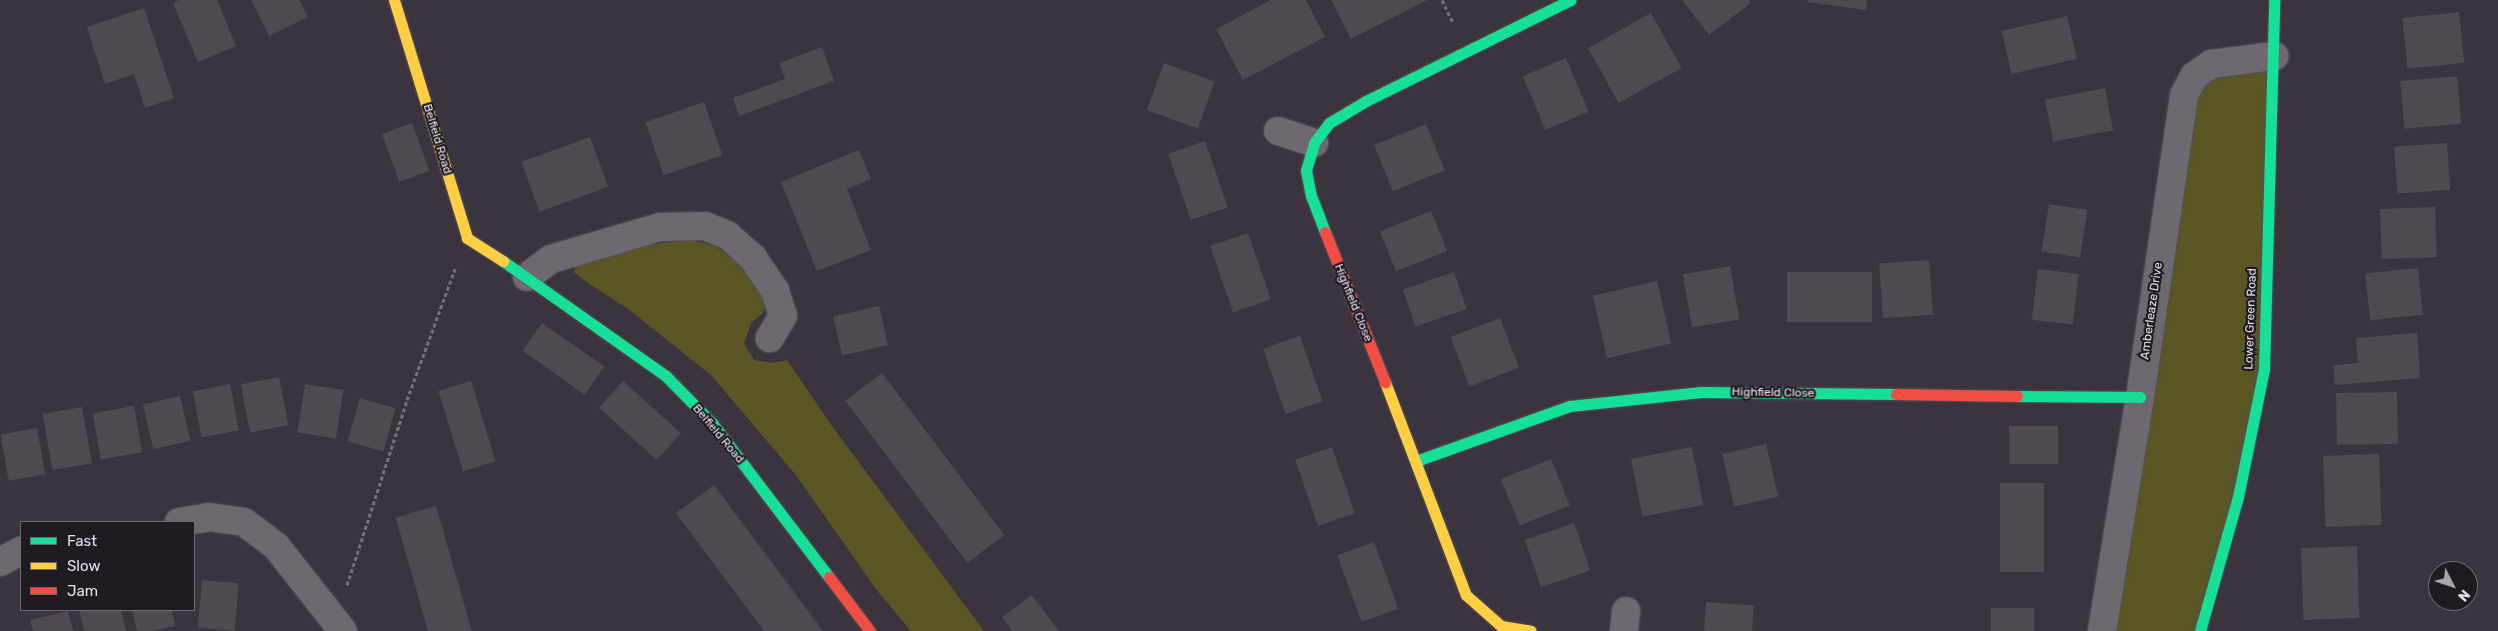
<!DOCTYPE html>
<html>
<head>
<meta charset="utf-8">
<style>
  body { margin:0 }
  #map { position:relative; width:2498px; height:631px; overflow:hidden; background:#3b343f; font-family:Rubik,sans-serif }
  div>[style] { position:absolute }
  .green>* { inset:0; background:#5a5725 }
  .building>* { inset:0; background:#504a53; transform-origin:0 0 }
  .path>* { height:3px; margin-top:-1.5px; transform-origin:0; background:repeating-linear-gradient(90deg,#767178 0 4px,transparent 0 6.5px) }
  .roads { filter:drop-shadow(0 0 1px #565059) drop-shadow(0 0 1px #565059) }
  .street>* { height:28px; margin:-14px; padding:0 14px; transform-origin:14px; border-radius:14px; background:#6e6971 }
  .fast>* { height:11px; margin:-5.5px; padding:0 5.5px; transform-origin:5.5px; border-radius:5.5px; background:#16e098 }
  .slow>* { height:11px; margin:-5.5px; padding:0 5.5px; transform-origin:5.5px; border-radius:5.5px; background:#ffcf43 }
  .jam>* { height:11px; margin:-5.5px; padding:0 5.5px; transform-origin:5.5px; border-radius:5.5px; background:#f24e42 }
  span { translate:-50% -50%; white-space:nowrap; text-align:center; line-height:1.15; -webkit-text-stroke:4.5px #201a23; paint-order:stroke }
  .street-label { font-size:12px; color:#e7e0ec }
  .legend { position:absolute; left:20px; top:521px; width:175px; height:90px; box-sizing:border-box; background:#201a23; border:1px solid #706973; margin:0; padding:6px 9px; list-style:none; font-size:15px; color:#e7e0ec }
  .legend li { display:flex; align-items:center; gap:10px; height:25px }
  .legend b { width:25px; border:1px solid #706973 }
  .north { position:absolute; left:2428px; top:561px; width:50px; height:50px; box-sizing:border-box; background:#201a23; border:1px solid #706973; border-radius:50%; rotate:131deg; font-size:14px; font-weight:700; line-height:20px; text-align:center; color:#e7e0ec }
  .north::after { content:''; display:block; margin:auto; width:18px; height:22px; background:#aba4af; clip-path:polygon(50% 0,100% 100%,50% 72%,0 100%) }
</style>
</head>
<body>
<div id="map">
  <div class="green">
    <div style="clip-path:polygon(2274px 56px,2264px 369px,2200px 631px,2102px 631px,2194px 76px)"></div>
    <div style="clip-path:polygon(687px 239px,714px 245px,746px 269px,768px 303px,762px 314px,752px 322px,744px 343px,754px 360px,773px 363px,787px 360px,832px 426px,984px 631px,911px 631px,876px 589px,795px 474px,711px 375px,627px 308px,588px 283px,574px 272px,577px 264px,626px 249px)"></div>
  </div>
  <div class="building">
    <div style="clip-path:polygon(179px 0,217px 0,236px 46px,198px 62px,173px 3px)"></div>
    <div style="clip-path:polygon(251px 0,299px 0,308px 17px,269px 36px)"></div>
    <div style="clip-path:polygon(1271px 0,1306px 0,1325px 37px,1243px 80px,1216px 29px)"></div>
    <div style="clip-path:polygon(1331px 0,1427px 0,1351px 39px)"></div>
    <div style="clip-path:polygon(1682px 0,1749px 0,1751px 3px,1709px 35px)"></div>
    <div style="clip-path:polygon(1808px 0,1867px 0,1866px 10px,1807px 2px)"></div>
    <div style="clip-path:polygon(144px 8px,174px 98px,145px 108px,134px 74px,105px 84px,87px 27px)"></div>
    <div style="left:2459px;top:12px;width:51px;height:57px;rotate:84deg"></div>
    <div style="left:1651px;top:13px;width:63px;height:72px;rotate:61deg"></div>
    <div style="left:2067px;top:16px;width:44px;height:67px;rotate:77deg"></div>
    <div style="clip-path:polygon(822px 47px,834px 81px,739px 116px,733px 98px,785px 79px,779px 63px)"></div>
    <div style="left:1566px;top:58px;width:58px;height:47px;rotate:67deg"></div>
    <div style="left:1164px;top:63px;width:54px;height:50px;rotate:20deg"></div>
    <div style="left:2457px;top:76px;width:48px;height:57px;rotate:85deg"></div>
    <div style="left:2105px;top:88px;width:43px;height:61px;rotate:79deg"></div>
    <div style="left:704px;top:102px;width:56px;height:62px;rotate:71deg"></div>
    <div style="left:412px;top:123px;width:51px;height:32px;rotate:70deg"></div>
    <div style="left:1426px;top:124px;width:50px;height:56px;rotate:68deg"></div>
    <div style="left:590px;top:137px;width:53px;height:73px;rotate:70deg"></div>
    <div style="left:1205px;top:141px;width:70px;height:39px;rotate:71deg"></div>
    <div style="left:2447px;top:143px;width:47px;height:53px;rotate:86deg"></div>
    <div style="clip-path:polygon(859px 150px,871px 179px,847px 189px,871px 250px,817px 271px,781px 182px)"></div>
    <div style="left:2049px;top:204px;width:39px;height:48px;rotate:9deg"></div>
    <div style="left:2435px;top:207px;width:50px;height:55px;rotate:88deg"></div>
    <div style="left:1431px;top:211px;width:43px;height:55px;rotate:68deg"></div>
    <div style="left:1248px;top:233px;width:70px;height:40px;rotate:71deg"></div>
    <div style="left:1929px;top:260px;width:55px;height:50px;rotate:86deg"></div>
    <div style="left:1730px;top:266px;width:54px;height:48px;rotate:80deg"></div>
    <div style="left:2418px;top:268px;width:47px;height:53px;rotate:84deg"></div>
    <div style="left:2038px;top:269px;width:41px;height:51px;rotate:7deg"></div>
    <div style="left:1454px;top:272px;width:39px;height:54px;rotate:71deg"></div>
    <div style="left:1872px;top:272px;width:50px;height:85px;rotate:90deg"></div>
    <div style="left:1657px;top:281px;width:64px;height:66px;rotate:77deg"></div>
    <div style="left:879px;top:306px;width:40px;height:47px;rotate:77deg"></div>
    <div style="left:1500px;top:318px;width:53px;height:53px;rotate:69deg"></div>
    <div style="left:542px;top:323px;width:76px;height:34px;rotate:35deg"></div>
    <div style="clip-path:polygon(2417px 333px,2420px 378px,2335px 385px,2333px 365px,2358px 363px,2356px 338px)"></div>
    <div style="left:1300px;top:336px;width:69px;height:39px;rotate:71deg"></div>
    <div style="left:882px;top:373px;width:203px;height:46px;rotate:53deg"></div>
    <div style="left:279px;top:377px;width:49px;height:39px;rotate:79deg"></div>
    <div style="left:471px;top:381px;width:84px;height:34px;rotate:73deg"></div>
    <div style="left:623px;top:381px;width:78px;height:36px;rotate:42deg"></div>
    <div style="left:230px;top:384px;width:47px;height:38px;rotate:79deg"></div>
    <div style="left:305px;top:384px;width:39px;height:49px;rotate:9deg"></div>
    <div style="left:2397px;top:392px;width:52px;height:61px;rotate:89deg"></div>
    <div style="left:180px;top:396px;width:46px;height:38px;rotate:77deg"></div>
    <div style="left:360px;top:398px;width:37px;height:45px;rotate:16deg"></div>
    <div style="left:134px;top:406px;width:47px;height:42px;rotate:80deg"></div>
    <div style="left:82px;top:407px;width:57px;height:40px;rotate:80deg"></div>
    <div style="left:2009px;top:426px;width:49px;height:38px"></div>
    <div style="left:37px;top:428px;width:47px;height:37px;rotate:80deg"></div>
    <div style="left:1766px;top:444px;width:54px;height:45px;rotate:77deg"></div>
    <div style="left:1332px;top:447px;width:70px;height:39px;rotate:71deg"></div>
    <div style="left:1692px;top:447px;width:59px;height:62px;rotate:79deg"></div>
    <div style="left:2379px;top:454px;width:71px;height:56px;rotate:88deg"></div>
    <div style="left:1551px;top:459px;width:50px;height:54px;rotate:68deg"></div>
    <div style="left:2000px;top:483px;width:44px;height:89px"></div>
    <div style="clip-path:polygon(714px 485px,823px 631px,764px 631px,676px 513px)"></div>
    <div style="left:436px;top:506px;width:130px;height:42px;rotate:74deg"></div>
    <div style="left:1574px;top:523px;width:50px;height:52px;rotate:71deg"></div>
    <div style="left:1374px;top:542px;width:71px;height:39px;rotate:70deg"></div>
    <div style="left:2357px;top:546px;width:72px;height:56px;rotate:88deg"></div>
    <div style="left:202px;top:580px;width:37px;height:48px;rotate:5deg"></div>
    <div style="clip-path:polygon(1032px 595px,1059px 631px,1012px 631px,1002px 617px)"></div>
    <div style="left:1706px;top:602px;width:48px;height:29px;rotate:4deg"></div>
    <div style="left:2034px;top:608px;width:23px;height:43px;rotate:90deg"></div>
    <div style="clip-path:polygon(79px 610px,121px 610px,126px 631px,84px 631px)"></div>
    <div style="clip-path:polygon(132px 610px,172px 610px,175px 626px,152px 631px,137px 631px)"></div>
    <div style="clip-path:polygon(68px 611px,73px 631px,33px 631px,30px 620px)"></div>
  </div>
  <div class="path">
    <div style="left:1442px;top:0;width:25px;rotate:64deg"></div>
    <div style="left:347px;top:585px;width:194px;rotate:-72deg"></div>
    <div style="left:407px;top:400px;width:140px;rotate:-69.9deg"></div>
  </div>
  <div class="roads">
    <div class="street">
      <div style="left:1278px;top:131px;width:38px;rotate:18deg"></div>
      <div style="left:527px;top:277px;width:30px;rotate:-37deg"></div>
      <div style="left:551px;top:259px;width:114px;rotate:-16.4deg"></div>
      <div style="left:660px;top:227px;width:45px;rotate:-1.3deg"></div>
      <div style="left:705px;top:226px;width:24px;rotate:22deg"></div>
      <div style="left:727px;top:235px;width:35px;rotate:41deg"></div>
      <div style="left:753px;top:258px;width:40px;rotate:56deg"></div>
      <div style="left:775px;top:291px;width:26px;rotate:72deg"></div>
      <div style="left:783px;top:316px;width:26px;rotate:121deg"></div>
      <div style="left:179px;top:522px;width:30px;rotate:-9deg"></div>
      <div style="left:209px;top:517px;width:35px;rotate:8deg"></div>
      <div style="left:244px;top:522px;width:40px;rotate:37deg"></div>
      <div style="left:276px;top:546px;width:108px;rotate:51.8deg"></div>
      <div style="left:0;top:562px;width:24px;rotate:-28deg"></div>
      <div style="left:1624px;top:631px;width:20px;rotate:-84deg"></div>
      <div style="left:2102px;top:631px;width:237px;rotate:-80.8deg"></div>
      <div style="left:2140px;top:397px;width:305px;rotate:-81.7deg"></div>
      <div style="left:2184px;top:95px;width:21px;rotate:-62deg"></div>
      <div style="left:2194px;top:76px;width:21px;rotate:-35deg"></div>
      <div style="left:2211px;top:64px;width:64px;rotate:-7.2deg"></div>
    </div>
    <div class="fast">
      <div style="left:1325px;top:232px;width:39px;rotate:-111deg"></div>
      <div style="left:1311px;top:196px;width:26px;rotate:-101deg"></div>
      <div style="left:1306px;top:170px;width:28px;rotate:-73deg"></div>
      <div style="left:1314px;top:143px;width:25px;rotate:-53deg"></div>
      <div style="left:1329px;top:123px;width:43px;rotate:-30.7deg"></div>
      <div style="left:1366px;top:101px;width:228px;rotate:-26.3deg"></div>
      <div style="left:503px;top:261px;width:199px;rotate:35.2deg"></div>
      <div style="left:666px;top:376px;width:66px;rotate:45.6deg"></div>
      <div style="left:712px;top:423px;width:193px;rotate:52.8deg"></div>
      <div style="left:2017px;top:396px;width:123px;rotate:0.5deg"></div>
      <div style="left:1416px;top:461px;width:164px;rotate:-19.7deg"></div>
      <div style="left:1570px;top:406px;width:132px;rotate:-6.1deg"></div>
      <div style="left:1701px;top:392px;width:195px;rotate:0.6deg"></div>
      <div style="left:2200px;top:631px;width:139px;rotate:-74.2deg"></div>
      <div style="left:2238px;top:497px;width:131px;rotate:-78.5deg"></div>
      <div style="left:2264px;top:369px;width:369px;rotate:-88.4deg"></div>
    </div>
    <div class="slow">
      <div style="left:394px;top:0;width:249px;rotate:72.9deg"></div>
      <div style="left:467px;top:238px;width:43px;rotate:32.6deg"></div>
      <div style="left:1385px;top:382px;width:228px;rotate:69.2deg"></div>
      <div style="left:1466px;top:595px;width:47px;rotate:41.5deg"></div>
      <div style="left:1501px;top:626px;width:30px;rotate:9deg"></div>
    </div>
    <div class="jam">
      <div style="left:1325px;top:232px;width:162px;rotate:68.2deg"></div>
      <div style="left:1896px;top:394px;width:121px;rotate:0.9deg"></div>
      <div style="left:829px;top:577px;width:68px;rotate:52.8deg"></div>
    </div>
  </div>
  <div class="street-label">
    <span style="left:437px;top:139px;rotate:73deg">Belfield Road</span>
    <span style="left:1353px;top:303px;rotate:68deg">Highfield Close</span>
    <span style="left:2152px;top:311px;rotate:-82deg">Amberleaze Drive</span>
    <span style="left:2251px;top:319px;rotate:-88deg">Lower Green Road</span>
    <span style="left:1773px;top:393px;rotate:1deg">Highfield Close</span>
    <span style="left:718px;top:434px;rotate:50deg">Belfield Road</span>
  </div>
  <ul class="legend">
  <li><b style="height:6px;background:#16e098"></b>Fast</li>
  <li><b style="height:6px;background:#ffcf43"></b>Slow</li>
  <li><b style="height:6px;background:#f24e42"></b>Jam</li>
  </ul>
  <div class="north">N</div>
</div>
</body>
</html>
